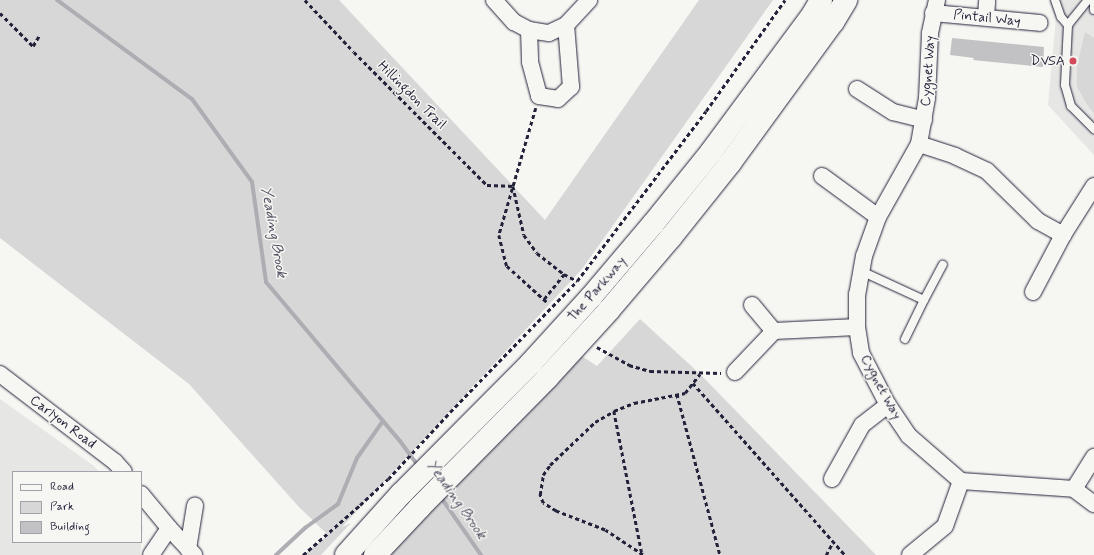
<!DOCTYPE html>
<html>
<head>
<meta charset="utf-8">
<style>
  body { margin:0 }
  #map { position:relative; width:1094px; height:555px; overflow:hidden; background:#f6f6f2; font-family:Mynerve,sans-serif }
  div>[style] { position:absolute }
  .built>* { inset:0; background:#e6e6e4 }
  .green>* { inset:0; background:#d7d7d7 }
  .stream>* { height:4px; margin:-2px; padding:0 2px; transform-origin:2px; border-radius:2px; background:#adadb3 }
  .building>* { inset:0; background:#c2c2c4 }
  .path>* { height:2.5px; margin-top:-1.25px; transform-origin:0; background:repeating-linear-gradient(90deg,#22223b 0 4px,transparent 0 7px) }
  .roads { filter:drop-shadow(0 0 1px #22223b) drop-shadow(0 0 1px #22223b) }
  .lane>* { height:8px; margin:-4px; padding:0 4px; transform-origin:4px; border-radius:4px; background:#f6f6f2 }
  .street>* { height:16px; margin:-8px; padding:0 8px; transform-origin:8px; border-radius:8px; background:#f6f6f2 }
  .highway>* { height:22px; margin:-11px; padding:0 11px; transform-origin:11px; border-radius:11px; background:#f6f6f2 }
  .dots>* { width:11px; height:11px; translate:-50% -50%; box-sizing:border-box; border:2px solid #f6f6f2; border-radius:50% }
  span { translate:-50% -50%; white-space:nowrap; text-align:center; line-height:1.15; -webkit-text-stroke:3px #f6f6f2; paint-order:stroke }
  .street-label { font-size:14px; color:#22223b }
  .poi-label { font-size:14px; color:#22223b }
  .right { translate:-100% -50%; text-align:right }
  .water-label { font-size:15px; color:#535365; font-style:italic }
  .legend { position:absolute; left:12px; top:471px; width:130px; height:72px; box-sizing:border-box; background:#f6f6f2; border:1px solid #a1a1a9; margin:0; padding:5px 7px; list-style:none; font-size:12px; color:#22223b }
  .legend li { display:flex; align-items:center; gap:8px; height:20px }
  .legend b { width:20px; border:1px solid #a1a1a9 }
</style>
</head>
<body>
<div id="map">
  <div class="built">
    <div style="clip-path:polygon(1049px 0,1094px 0,1094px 155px,1048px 105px,1056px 18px)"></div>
    <div style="clip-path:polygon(0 399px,94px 466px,99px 472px,13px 472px,13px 542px,141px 542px,141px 525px,143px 527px,140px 555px,0 555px)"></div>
  </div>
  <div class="green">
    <div style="clip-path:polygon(0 0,339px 0,545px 220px,699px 0,773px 0,582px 269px,342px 527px,351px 523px,321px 555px,303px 555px,328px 535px,299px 507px,189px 384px,0 238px)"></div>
    <div style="clip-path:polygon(1085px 32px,1094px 38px,1094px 113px,1088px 106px,1077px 87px,1077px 66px)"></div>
    <div style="clip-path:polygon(640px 319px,700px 374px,876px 555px,382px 555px,580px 355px,597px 366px)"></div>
  </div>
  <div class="stream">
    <div style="left:57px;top:0;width:167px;rotate:36.3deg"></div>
    <div style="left:192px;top:99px;width:102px;rotate:54.1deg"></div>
    <div style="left:252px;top:182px;width:101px;rotate:82deg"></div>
    <div style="left:266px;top:282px;width:208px;rotate:49.9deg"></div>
    <div style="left:400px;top:441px;width:31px;rotate:54deg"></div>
    <div style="left:440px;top:496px;width:72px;rotate:55.2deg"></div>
    <div style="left:276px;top:555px;width:40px;rotate:-43deg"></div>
    <div style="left:305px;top:528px;width:41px;rotate:-36deg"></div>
    <div style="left:338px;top:504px;width:50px;rotate:-67.6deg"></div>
    <div style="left:357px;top:458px;width:45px;rotate:-54.9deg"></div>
  </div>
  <div class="building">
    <div style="clip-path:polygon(952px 38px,1044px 47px,1043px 67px,973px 60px,974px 58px,950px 55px)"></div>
  </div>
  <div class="path">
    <div style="left:305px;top:0;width:71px;rotate:46.7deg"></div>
    <div style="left:354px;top:52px;width:188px;rotate:45deg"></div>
    <div style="left:487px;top:185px;width:26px;rotate:2deg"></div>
    <div style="left:0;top:13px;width:47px;rotate:45deg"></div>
    <div style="left:33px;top:46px;width:12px;rotate:-59deg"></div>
    <div style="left:536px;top:108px;width:132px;rotate:106.2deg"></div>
    <div style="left:499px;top:235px;width:32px;rotate:76deg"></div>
    <div style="left:507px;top:266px;width:54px;rotate:42deg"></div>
    <div style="left:513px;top:186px;width:50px;rotate:77.3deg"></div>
    <div style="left:524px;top:235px;width:22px;rotate:54deg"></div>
    <div style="left:537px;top:253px;width:34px;rotate:38deg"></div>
    <div style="left:564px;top:274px;width:15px;rotate:28deg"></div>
    <div style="left:544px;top:299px;width:32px;rotate:-51deg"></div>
    <div style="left:597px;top:347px;width:37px;rotate:29deg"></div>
    <div style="left:629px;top:365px;width:22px;rotate:16deg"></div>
    <div style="left:650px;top:371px;width:71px;rotate:1.6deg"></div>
    <div style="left:693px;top:383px;width:230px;rotate:48.5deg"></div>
    <div style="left:677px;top:394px;width:167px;rotate:75deg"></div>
    <div style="left:614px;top:411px;width:146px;rotate:78.9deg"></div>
    <div style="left:303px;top:555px;width:76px;rotate:-41.3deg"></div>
    <div style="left:360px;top:505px;width:38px;rotate:-43deg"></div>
    <div style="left:388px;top:479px;width:91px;rotate:-47.2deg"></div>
    <div style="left:450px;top:412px;width:182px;rotate:-45.9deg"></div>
    <div style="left:577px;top:281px;width:213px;rotate:-52.8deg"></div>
    <div style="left:706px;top:111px;width:136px;rotate:-54.6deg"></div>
    <div style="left:643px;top:555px;width:45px;rotate:-146.7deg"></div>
    <div style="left:605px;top:530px;width:53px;rotate:-158.8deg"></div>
    <div style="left:556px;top:511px;width:15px;rotate:-148deg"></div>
    <div style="left:543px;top:503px;width:9px;rotate:-111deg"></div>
    <div style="left:540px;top:495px;width:20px;rotate:-81deg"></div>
    <div style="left:543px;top:475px;width:12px;rotate:-55deg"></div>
    <div style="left:550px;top:465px;width:62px;rotate:-43.7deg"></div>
    <div style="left:595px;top:422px;width:22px;rotate:-30deg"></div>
    <div style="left:614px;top:411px;width:22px;rotate:-22deg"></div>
    <div style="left:634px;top:403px;width:52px;rotate:-11.1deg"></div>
    <div style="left:685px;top:393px;width:24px;rotate:-52deg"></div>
    <div style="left:826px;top:555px;width:15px;rotate:-62deg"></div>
  </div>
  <div class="roads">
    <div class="lane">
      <div style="left:1055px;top:0;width:18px;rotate:71deg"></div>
      <div style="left:1061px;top:17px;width:11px;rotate:49deg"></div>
      <div style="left:1088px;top:0;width:32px;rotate:129deg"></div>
      <div style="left:1068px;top:25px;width:60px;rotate:92.9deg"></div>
      <div style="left:1065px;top:85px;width:22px;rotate:74deg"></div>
      <div style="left:1071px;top:106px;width:33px;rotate:45deg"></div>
      <div style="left:1094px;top:0;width:10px;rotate:90deg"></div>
      <div style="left:861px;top:271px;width:69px;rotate:24.7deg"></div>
      <div style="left:924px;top:300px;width:40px;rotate:-62deg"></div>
      <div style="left:905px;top:339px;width:43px;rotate:-64deg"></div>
    </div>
    <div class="street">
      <div style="left:494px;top:0;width:30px;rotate:48deg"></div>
      <div style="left:514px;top:22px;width:17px;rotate:28deg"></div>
      <div style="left:529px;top:30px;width:20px;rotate:9deg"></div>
      <div style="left:549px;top:33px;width:19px;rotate:-25deg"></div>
      <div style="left:566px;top:25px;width:34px;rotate:-47deg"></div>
      <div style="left:937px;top:0;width:35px;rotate:102deg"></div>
      <div style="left:930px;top:34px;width:64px;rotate:92.7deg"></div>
      <div style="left:927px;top:98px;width:47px;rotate:99.9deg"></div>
      <div style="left:919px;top:144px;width:84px;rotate:119.3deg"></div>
      <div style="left:878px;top:217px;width:41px;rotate:109.7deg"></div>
      <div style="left:864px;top:256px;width:39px;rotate:100deg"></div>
      <div style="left:857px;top:294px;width:33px;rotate:90deg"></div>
      <div style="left:857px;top:327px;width:26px;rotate:81deg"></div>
      <div style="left:861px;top:353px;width:59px;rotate:62.6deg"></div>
      <div style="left:888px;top:405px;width:37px;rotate:56deg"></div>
      <div style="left:909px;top:436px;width:69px;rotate:40.9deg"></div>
      <div style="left:961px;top:481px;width:113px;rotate:4deg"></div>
      <div style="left:1074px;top:489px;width:25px;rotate:37deg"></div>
      <div style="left:933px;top:13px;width:107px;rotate:5.3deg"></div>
      <div style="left:986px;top:17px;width:16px;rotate:-86deg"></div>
      <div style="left:529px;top:30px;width:32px;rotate:88deg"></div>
      <div style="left:530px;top:62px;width:35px;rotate:75deg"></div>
      <div style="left:539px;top:96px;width:19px;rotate:9deg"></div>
      <div style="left:558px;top:99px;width:18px;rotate:-43deg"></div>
      <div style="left:571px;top:87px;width:62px;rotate:-94.6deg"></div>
      <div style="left:857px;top:89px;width:43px;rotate:32.6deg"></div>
      <div style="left:893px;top:112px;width:32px;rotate:14deg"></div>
      <div style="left:919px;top:144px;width:38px;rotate:18deg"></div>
      <div style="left:955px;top:156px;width:35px;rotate:25deg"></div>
      <div style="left:987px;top:171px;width:71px;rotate:44.4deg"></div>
      <div style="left:1038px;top:221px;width:29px;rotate:29deg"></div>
      <div style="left:822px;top:176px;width:69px;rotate:36.2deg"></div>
      <div style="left:1033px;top:292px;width:64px;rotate:-62.2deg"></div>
      <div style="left:1063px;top:235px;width:58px;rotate:-57.7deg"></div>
      <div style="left:752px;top:305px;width:34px;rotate:50deg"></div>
      <div style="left:774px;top:331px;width:83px;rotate:-2.8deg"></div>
      <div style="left:735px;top:372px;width:57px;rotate:-46.4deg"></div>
      <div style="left:0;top:374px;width:145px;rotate:37.4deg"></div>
      <div style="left:115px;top:462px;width:13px;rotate:48deg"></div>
      <div style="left:832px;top:479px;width:62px;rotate:-60.9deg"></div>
      <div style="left:862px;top:425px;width:33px;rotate:-38deg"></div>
      <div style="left:1074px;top:489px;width:38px;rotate:-58deg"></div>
      <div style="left:141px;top:494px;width:44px;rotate:50.5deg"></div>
      <div style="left:169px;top:528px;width:37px;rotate:47deg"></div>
      <div style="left:188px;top:549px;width:44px;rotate:-80.8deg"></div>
      <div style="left:151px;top:555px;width:32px;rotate:-56deg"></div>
      <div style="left:910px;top:555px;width:45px;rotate:-39.6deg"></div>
      <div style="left:945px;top:526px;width:48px;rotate:-70.4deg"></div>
    </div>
    <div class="highway">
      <div style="left:346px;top:555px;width:82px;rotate:-48deg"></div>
      <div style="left:401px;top:494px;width:185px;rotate:-45.2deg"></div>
      <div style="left:531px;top:363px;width:89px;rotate:-47.7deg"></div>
      <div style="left:591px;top:297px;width:96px;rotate:-49.7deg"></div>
      <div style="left:653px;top:224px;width:92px;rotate:-51.1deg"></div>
      <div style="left:711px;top:152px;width:172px;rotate:-53.5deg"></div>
      <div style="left:813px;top:14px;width:16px;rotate:-60deg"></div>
      <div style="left:375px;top:555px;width:66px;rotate:-46.8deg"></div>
      <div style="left:420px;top:507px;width:181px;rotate:-45.4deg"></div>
      <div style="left:547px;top:378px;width:92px;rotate:-47.6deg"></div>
      <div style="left:609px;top:310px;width:96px;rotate:-49.7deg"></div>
      <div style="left:671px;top:237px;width:95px;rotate:-51.4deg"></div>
      <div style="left:730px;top:163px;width:175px;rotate:-53.9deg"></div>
      <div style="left:833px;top:22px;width:26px;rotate:-59deg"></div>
    </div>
  </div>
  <div class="dots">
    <div style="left:1073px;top:61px;background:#d1495b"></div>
  </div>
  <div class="street-label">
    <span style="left:987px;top:18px;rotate:6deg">Pintail Way</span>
    <span style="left:928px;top:71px;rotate:-86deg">Cygnet Way</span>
    <span style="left:412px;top:95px;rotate:45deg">Hillingdon Trail</span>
    <span style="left:597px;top:289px;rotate:-49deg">The Parkway</span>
    <span style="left:881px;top:387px;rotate:62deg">Cygnet Way</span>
    <span style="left:63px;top:422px;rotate:37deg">Carlyon Road</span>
  </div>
  <div class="poi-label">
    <span class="right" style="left:1065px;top:61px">DVSA</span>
  </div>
  <div class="water-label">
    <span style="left:273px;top:232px;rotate:80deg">Yeading Brook</span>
    <span style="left:456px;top:500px;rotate:55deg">Yeading Brook</span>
  </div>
  <ul class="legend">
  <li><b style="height:5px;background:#f6f6f2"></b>Road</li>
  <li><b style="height:11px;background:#d7d7d7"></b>Park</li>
  <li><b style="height:11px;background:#c2c2c4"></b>Building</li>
  </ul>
</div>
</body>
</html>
